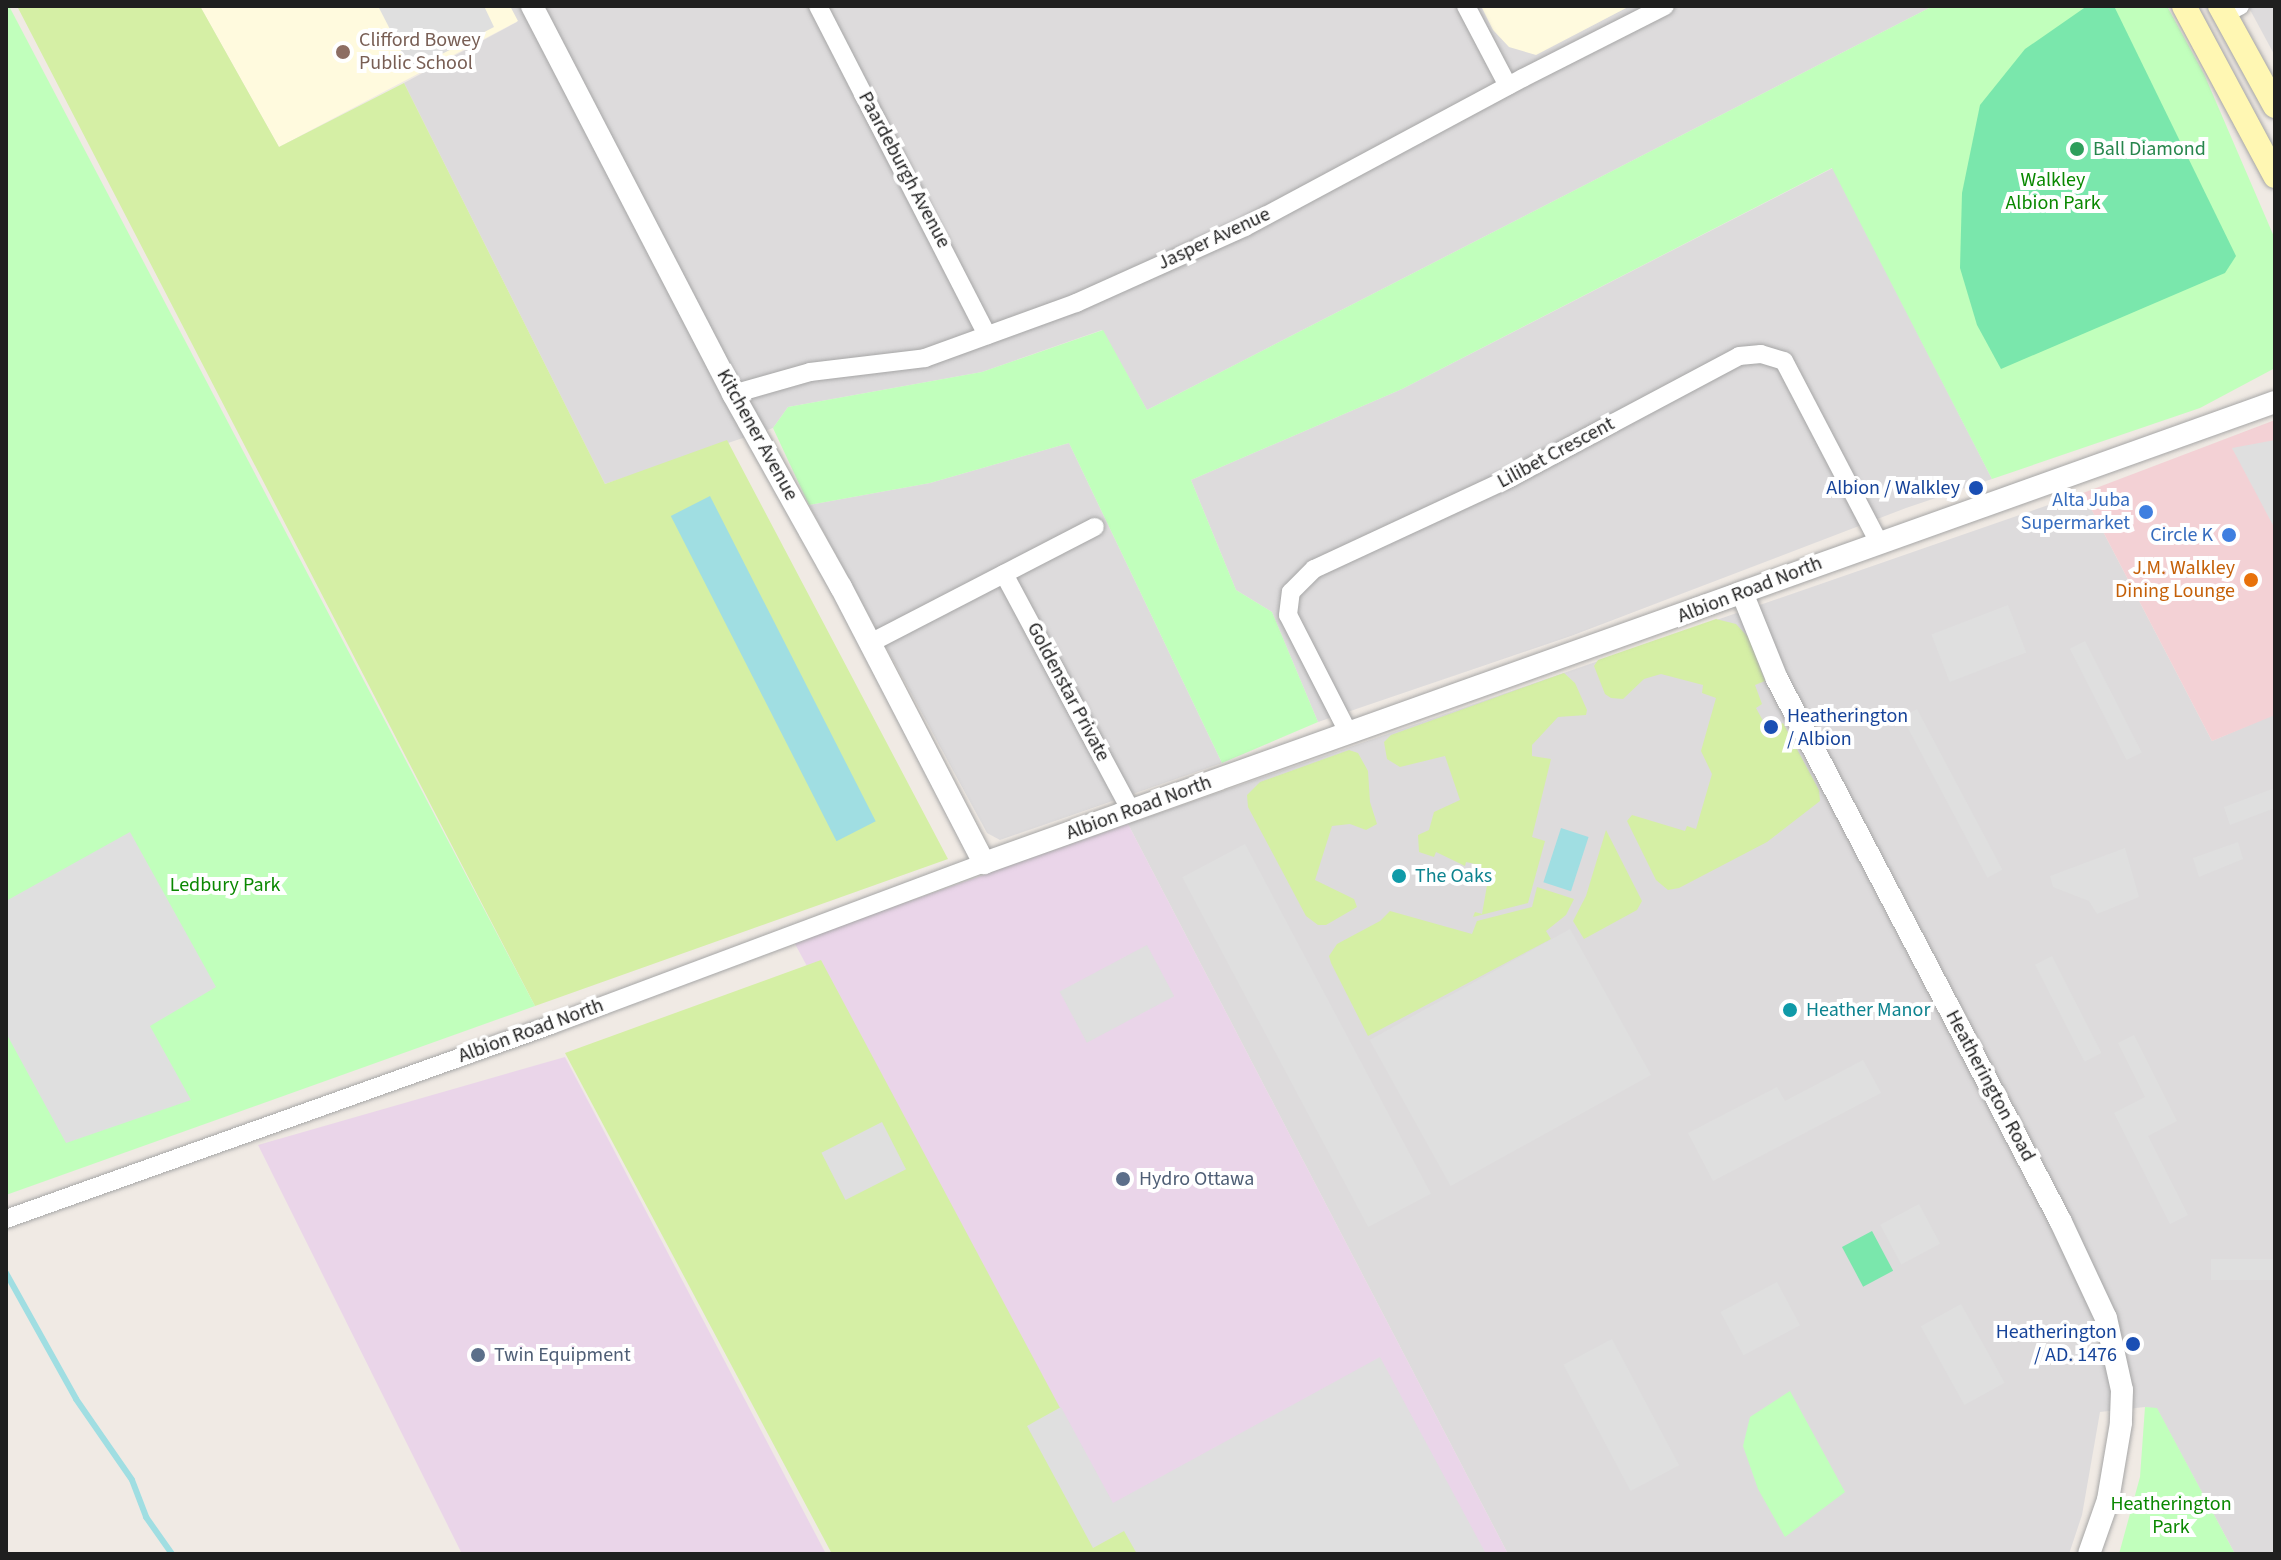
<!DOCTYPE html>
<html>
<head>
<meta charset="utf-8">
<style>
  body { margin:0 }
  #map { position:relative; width:2281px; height:1560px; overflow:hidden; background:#f0eae4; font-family:"Source Sans 3",sans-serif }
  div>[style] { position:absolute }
  .residential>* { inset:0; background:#dddbdc }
  .commercial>* { inset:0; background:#f3d1d5 }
  .industrial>* { inset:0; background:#ead5e9 }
  .education>* { inset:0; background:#fffade }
  .grass>* { inset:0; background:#d5efa5 }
  .park>* { inset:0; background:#c1ffbc }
  .pitch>* { inset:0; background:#7ae7ac; transform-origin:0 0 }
  .parking>* { inset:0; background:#dfdfdf; transform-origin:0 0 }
  .water>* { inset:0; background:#a0dee2; transform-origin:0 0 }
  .stream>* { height:6px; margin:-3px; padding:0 3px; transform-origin:3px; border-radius:3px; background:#a0dee2 }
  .roads { filter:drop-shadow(0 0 2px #a6a6a6) drop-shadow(0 0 2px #a6a6a6) }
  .minor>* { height:18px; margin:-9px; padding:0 9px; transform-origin:9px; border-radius:9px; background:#fff }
  .tertiary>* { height:22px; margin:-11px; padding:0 11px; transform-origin:11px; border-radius:11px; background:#fff }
  .secondary>* { height:24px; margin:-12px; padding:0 12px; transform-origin:12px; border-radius:12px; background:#fff7b3 }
  .dots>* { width:22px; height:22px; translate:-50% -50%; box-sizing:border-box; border:4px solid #fff; border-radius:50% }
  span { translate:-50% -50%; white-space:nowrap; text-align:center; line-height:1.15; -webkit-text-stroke:8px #fff; paint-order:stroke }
  .education-label { font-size:20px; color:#785e54 }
  .left { translate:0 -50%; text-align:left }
  .leisure-label { font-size:20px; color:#27864d }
  .street-label { font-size:20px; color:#1f1f1f }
  .park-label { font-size:20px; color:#0a8801 }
  .transit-label { font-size:20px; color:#164399 }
  .right { translate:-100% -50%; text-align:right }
  .shop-label { font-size:20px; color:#366cbe }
  .food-label { font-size:20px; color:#c56008 }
  .culture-label { font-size:20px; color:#0d838f }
  .service-label { font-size:20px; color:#4e5e75 }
  .frame { position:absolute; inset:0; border:8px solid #1f1f1f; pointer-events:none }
</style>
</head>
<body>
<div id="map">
  <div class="residential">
    <div style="clip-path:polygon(510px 6px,1933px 6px,1147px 410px,1102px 330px,982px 372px,788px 407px,773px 428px,605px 484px,404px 83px,517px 22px)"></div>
    <div style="clip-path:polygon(2248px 6px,2275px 6px,2275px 56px)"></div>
    <div style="clip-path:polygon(1833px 168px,1992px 479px,1906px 508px,1571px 636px,1318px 722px,1272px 612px,1236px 590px,1191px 480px,1402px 389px)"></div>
    <div style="clip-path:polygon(1069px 443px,1222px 763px,1000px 840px,987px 833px,809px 505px,930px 483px)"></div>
    <div style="clip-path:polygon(2083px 493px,2212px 741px,2275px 714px,2275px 1554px,2235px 1554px,2157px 1409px,2145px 1407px,2100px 1412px,2082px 1515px,2069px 1554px,1508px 1554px,1128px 824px)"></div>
  </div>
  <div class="commercial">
    <div style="clip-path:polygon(2275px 420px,2275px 715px,2212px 741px,2083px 493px)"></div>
  </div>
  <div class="industrial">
    <div style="clip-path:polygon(1128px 824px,1508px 1554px,1123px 1554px,794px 942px)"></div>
    <div style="clip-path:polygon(565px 1057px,826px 1554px,462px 1554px,258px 1145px)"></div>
  </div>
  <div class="education">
    <div style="clip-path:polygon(200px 6px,510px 6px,518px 21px,279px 147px)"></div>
    <div style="clip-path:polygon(1481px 6px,1630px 6px,1536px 55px,1509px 47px,1493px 30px)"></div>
  </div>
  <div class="grass">
    <div style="clip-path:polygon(17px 6px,200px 6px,279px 147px,404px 83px,605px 484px,727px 440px,948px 859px,535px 1006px)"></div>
    <div style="clip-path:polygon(1716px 619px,1736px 624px,1749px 638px,1765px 681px,1755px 685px,1762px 704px,1756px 708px,1768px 730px,1783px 723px,1819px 790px,1820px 801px,1767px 842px,1679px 888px,1668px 890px,1656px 880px,1627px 821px,1632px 815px,1685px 831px,1687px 826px,1696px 829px,1712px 774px,1701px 751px,1716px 698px,1702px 693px,1703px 685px,1661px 674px,1644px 679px,1623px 699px,1611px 698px,1605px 694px,1594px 666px,1598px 660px)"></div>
    <div style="clip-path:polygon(1564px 673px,1575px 683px,1587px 710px,1586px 715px,1558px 717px,1532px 745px,1532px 756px,1551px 759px,1532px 837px,1545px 841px,1528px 903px,1473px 917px,1475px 912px,1482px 914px,1489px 874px,1474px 868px,1475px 864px,1466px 862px,1465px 866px,1436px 852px,1434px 857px,1419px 852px,1418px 835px,1429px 830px,1434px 812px,1460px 800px,1445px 756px,1400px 767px,1387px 759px,1384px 742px,1391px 735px)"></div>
    <div style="clip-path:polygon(1349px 750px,1358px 753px,1368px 771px,1370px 802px,1377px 824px,1366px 830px,1350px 824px,1332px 826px,1315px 880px,1354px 899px,1357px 907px,1326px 925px,1318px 925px,1306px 916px,1248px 807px,1247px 795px,1260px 782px)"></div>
    <div style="clip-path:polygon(1606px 830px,1642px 901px,1637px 910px,1584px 939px,1573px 921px,1586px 896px)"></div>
    <div style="clip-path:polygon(1537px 887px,1574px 899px,1566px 915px,1546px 931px,1551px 939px,1368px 1036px,1331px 963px,1329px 956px,1337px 944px,1380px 921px,1390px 911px,1472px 934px,1477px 921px,1532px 907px)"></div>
    <div style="clip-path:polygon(821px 960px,1138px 1554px,832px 1554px,565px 1053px)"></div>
  </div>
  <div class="park">
    <div style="clip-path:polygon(6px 6px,9px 6px,535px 1006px,6px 1195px)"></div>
    <div style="clip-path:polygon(1933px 6px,2167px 6px,2204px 74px,2275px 239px,2275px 368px,2200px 408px,1992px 479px,1832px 168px,1402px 389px,1191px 480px,1236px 590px,1272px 612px,1318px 722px,1222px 763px,1069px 443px,930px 483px,809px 505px,773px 428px,788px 407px,982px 372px,1103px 330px,1147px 410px)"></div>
    <div style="clip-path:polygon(1790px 1391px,1845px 1492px,1785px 1537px,1758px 1489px,1743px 1446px,1750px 1417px)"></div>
    <div style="clip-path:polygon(2145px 1407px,2157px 1408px,2235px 1554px,2119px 1554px,2140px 1477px)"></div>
  </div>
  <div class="pitch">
    <div style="clip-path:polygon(2087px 6px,2114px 6px,2236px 256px,2225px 273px,2001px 369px,1977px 325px,1960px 268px,1962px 193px,1980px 105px,2025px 49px)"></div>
    <div style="left:1872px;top:1231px;width:45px;height:34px;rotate:62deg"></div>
  </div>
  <div class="parking">
    <div style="clip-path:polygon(378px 6px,484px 6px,494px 27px,411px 70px)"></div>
    <div style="clip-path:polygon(2275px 440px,2275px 529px,2232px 448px)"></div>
    <div style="left:2008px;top:605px;width:51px;height:82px;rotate:69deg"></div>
    <div style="left:2085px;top:641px;width:125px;height:17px;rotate:63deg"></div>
    <div style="left:1917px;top:709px;width:182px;height:17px;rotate:62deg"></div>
    <div style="clip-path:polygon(2275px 788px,2275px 808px,2230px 825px,2224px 807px)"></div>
    <div style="clip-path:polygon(130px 832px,216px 987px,150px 1026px,191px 1100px,66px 1143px,6px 1033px,6px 901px)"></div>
    <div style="clip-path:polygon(2238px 842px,2243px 859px,2199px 877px,2193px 858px)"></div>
    <div style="left:1245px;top:844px;width:396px;height:71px;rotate:62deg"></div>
    <div style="clip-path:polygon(2125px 848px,2139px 897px,2097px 914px,2089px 901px,2053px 887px,2050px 876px)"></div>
    <div style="left:1570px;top:929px;width:167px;height:229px;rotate:61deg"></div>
    <div style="left:1147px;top:945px;width:58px;height:99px;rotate:62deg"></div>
    <div style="left:2052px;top:956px;width:109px;height:19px;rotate:63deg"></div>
    <div style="clip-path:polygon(2134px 1035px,2177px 1121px,2148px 1136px,2188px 1215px,2170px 1224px,2114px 1113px,2145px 1097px,2118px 1043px)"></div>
    <div style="clip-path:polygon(1863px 1060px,1881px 1093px,1713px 1181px,1688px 1133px,1777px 1087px,1785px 1101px)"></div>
    <div style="left:882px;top:1122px;width:53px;height:68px;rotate:63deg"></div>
    <div style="left:1919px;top:1204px;width:45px;height:44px;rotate:62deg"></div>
    <div style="left:2275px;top:1259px;width:21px;height:64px;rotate:90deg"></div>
    <div style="left:1777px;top:1282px;width:49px;height:64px;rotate:62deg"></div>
    <div style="left:1961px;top:1304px;width:90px;height:46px;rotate:61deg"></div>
    <div style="left:1612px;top:1339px;width:143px;height:55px;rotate:62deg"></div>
    <div style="clip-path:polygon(1380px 1357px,1486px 1554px,1137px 1554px,1124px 1531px,1093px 1548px,1027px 1426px,1061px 1407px,1113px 1503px)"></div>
  </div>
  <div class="water">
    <div style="left:710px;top:496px;width:365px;height:44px;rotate:63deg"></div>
    <div style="left:1561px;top:828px;width:29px;height:57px;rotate:18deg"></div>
  </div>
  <div class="stream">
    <div style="left:6px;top:1273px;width:144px;rotate:60.9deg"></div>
    <div style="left:76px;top:1399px;width:98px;rotate:55.3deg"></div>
    <div style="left:132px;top:1480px;width:40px;rotate:69deg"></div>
    <div style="left:146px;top:1517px;width:45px;rotate:54.9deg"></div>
  </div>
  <div class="roads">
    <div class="minor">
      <div style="left:818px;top:6px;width:370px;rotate:62.8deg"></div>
      <div style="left:1466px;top:6px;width:90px;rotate:62.3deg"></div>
      <div style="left:2224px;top:14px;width:18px;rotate:-27deg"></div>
      <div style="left:733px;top:394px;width:80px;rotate:-15.9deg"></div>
      <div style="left:810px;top:372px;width:116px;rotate:-6.9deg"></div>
      <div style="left:925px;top:358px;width:161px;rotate:-20deg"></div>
      <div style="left:1076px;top:303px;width:185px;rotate:-24.2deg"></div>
      <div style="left:1245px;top:227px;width:315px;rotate:-28.2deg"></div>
      <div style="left:1523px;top:78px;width:159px;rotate:-26.9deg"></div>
      <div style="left:1004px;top:574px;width:269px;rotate:61.8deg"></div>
      <div style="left:870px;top:643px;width:253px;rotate:-27.3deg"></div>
      <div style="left:1348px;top:732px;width:131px;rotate:-117.1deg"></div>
      <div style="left:1288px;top:615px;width:23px;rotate:-83deg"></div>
      <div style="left:1291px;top:592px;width:33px;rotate:-45deg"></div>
      <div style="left:1314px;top:569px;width:216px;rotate:-24.9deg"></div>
      <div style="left:1510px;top:478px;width:259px;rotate:-28deg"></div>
      <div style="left:1739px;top:356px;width:22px;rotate:-5deg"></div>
      <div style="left:1761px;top:354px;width:24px;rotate:17deg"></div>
      <div style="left:1784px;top:361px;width:203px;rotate:62.4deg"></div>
      <div style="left:6px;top:1219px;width:578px;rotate:-19.59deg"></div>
      <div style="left:551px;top:1025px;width:462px;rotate:-20.5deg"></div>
    </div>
    <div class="tertiary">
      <div style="left:532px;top:6px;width:437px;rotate:62.6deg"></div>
      <div style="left:733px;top:394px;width:221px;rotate:60.8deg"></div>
      <div style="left:841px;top:587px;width:311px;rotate:62.6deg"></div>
      <div style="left:984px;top:863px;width:1371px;rotate:-19.65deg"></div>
      <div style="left:1743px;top:595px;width:91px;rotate:68deg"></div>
      <div style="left:1777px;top:679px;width:611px;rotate:62.39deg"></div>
      <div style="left:2060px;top:1220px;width:108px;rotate:64.9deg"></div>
      <div style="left:2106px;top:1318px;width:74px;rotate:77.5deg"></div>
      <div style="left:2122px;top:1390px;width:33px;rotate:92deg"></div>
      <div style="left:2121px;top:1423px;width:78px;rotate:99.6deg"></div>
      <div style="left:2108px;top:1500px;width:57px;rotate:109.4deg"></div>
    </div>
    <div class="secondary">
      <div style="left:2184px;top:6px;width:193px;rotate:61.8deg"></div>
      <div style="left:2220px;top:6px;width:114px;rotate:61.2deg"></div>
    </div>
  </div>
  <div class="dots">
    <div style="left:343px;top:52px;background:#8d6e63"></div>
    <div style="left:2077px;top:149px;background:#2e9e5b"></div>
    <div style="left:1976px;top:488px;background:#1a4fb4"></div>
    <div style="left:2146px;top:512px;background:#3f7fe0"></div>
    <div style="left:2229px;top:535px;background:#3f7fe0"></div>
    <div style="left:2251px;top:580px;background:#e8710a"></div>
    <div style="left:1771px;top:727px;background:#1a4fb4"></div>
    <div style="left:1399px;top:876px;background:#0f9aa8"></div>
    <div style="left:1790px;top:1010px;background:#0f9aa8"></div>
    <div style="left:1123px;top:1179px;background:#5c6f8a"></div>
    <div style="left:2133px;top:1344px;background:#1a4fb4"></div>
    <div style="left:478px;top:1355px;background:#5c6f8a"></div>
  </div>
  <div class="education-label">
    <span class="left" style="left:359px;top:52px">Clifford Bowey<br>Public School</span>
  </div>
  <div class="leisure-label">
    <span class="left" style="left:2093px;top:149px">Ball Diamond</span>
  </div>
  <div class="street-label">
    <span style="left:904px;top:170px;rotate:62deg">Paardeburgh Avenue</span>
    <span style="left:1214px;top:239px;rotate:-25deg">Jasper Avenue</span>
    <span style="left:757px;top:435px;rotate:61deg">Kitchener Avenue</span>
    <span style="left:1556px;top:453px;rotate:-28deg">Lilibet Crescent</span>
    <span style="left:1750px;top:590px;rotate:-21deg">Albion Road North</span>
    <span style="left:1068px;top:692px;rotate:62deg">Goldenstar Private</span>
    <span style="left:1139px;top:808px;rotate:-20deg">Albion Road North</span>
    <span style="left:531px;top:1031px;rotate:-20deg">Albion Road North</span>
    <span style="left:1990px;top:1086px;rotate:62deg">Heatherington Road</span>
  </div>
  <div class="park-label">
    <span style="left:2053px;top:192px">Walkley<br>Albion Park</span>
    <span style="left:225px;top:885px">Ledbury Park</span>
    <span style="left:2171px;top:1516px">Heatherington<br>Park</span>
  </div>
  <div class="transit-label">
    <span class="right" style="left:1960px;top:488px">Albion / Walkley</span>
    <span class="left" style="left:1787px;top:728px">Heatherington<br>/ Albion</span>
    <span class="right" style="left:2117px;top:1344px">Heatherington<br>/ AD. 1476</span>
  </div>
  <div class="shop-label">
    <span class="right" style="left:2130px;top:512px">Alta Juba<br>Supermarket</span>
    <span class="right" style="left:2213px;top:535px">Circle K</span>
  </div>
  <div class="food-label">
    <span class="right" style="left:2235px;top:580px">J.M. Walkley<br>Dining Lounge</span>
  </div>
  <div class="culture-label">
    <span class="left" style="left:1415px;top:876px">The Oaks</span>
    <span class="left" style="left:1806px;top:1010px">Heather Manor</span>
  </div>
  <div class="service-label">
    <span class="left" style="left:1139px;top:1179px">Hydro Ottawa</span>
    <span class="left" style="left:494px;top:1355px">Twin Equipment</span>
  </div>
  <div class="frame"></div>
</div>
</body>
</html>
